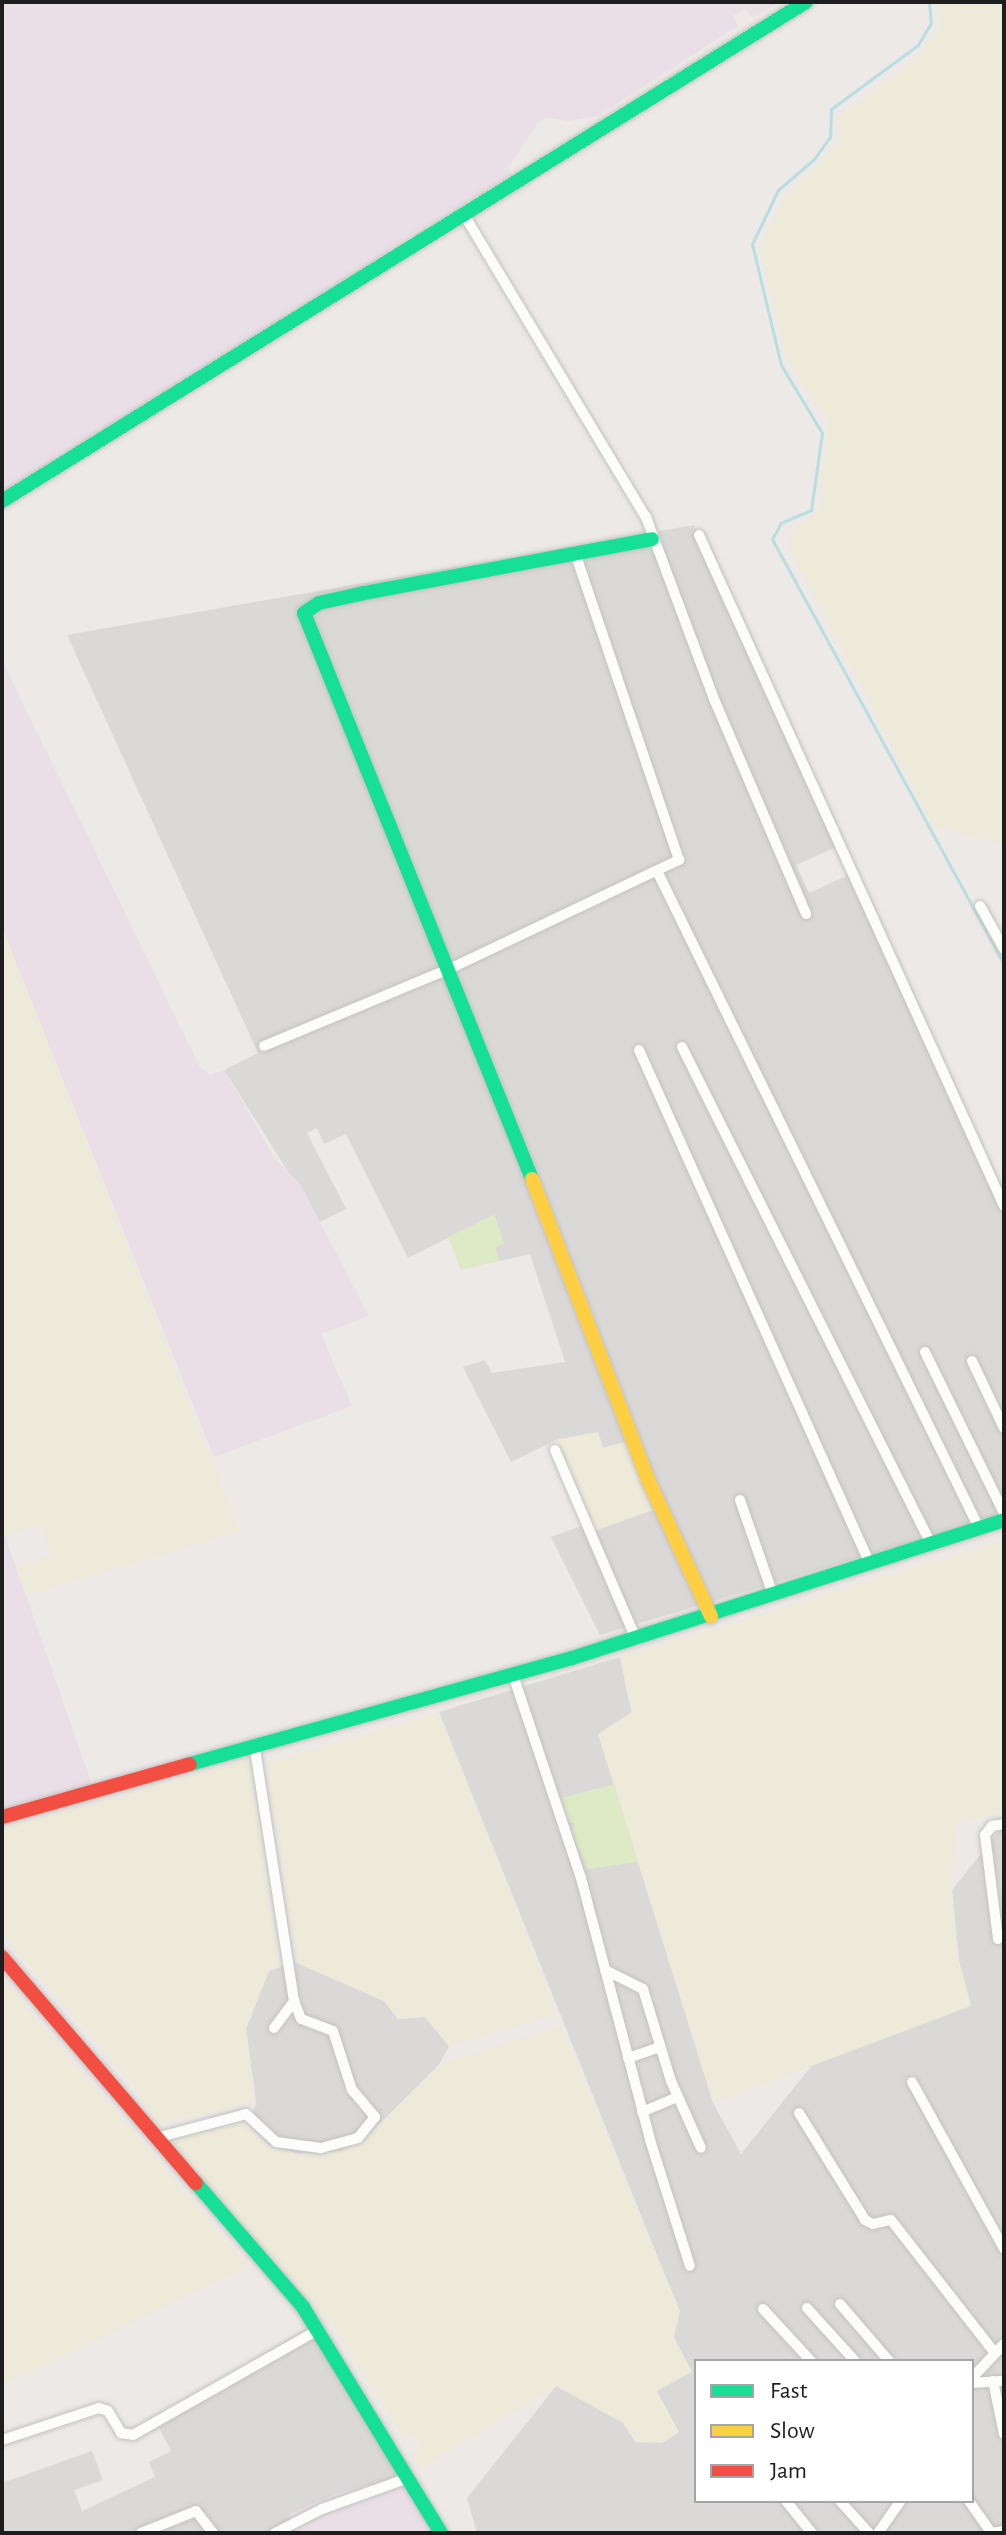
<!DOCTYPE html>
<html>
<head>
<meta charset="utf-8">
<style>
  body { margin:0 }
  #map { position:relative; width:1006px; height:2535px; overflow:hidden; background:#ece9e7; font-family:"Alegreya Sans",sans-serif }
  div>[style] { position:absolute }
  .residential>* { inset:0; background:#dbd9d8 }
  .industrial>* { inset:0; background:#eadfe7 }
  .farmland>* { inset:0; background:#edeada }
  .grass>* { inset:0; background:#dee9c5 }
  .stream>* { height:3px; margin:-1.5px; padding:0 1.5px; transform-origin:1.5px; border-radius:1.5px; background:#badedf }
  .roads { filter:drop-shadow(0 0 2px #c3c2c1) drop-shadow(0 0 2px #c3c2c1) }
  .street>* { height:10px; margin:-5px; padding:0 5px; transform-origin:5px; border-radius:5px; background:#fcfcfb }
  .fast>* { height:14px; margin:-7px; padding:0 7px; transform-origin:7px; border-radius:7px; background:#16e098 }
  .slow>* { height:14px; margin:-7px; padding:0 7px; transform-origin:7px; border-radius:7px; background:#ffcf43 }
  .jam>* { height:14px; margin:-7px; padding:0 7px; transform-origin:7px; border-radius:7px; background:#f24e42 }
  span { translate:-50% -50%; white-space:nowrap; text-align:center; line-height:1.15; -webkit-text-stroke:8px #fff; paint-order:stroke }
  .frame { position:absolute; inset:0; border:4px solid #1e1e1e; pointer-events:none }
  .legend { position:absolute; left:694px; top:2359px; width:280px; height:144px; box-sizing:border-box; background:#fff; border:2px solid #a5a5a5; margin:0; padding:10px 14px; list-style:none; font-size:24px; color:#1e1e1e }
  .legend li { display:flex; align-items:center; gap:16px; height:40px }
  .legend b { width:40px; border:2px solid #a5a5a5 }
</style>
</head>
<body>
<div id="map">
  <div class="residential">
    <div style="clip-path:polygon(694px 525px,836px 847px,796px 865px,809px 893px,850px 874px,1004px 1204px,1004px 1514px,600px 1635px,551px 1537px,581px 1526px,595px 1531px,629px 1441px,603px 1448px,598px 1432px,556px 1440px,511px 1462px,463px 1367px,485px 1360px,492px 1373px,565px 1362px,530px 1254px,499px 1261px,495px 1246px,504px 1244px,494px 1215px,408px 1258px,346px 1134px,324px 1144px,317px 1128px,307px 1133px,346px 1209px,320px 1222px,224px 1070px,258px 1053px,67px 635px)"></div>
    <div style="clip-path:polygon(evenodd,620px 1657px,713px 2103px,741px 2154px,1004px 1825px,1004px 2533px,477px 2533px,467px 2498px,658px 2258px,439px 1712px,620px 1657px,696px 2361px,972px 2361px,972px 2501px,696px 2501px,696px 2361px)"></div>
    <div style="clip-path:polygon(297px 1963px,384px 2001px,398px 2019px,425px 2017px,449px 2046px,439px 2065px,388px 2116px,363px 2140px,340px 2152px,299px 2154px,270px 2146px,249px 2125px,256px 2102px,246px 2029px,269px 1970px)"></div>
    <div style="clip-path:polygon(314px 2324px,406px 2474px,289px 2515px,297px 2533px,2px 2533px,2px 2483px,92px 2451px,103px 2480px,74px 2490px,82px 2511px,155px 2477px,149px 2462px,171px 2451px,155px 2420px)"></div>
  </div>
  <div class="industrial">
    <div style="clip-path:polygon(2px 2px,779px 2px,754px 18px,744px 9px,733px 16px,738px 26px,598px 116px,569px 121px,546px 118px,538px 123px,508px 168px,512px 174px,389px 248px,392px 257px,2px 501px)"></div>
    <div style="clip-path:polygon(2px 660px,200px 1067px,210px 1075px,224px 1070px,275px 1159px,300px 1184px,369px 1316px,321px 1334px,352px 1406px,214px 1457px,2px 927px)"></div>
    <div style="clip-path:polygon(2px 1527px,92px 1785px,2px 1807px)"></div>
    <div style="clip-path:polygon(403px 2475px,437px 2533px,297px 2533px,289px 2514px,338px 2493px)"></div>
  </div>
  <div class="farmland">
    <div style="clip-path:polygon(937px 2px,1004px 2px,1004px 844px,933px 826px,788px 546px,792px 530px,818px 514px,828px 421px,787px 361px,759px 249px,783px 198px,840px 141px,838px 117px,909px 65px,940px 29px)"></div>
    <div style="clip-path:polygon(2px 927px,240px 1531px,26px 1595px,16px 1568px,52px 1555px,40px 1524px,5px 1535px,2px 1527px)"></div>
    <div style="clip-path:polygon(598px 1432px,603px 1448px,630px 1441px,656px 1509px,594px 1531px,556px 1440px)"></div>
    <div style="clip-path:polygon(1004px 1540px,1004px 1813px,959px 1822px,951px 1877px,959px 1960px,971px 2006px,713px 2103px,598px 1734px,632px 1712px,620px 1657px)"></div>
    <div style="clip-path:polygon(439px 1712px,557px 2014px,449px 2046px,425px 2017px,398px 2019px,384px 2001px,297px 1963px,266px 1764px)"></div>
    <div style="clip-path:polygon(250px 1759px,279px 1967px,269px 1971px,246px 2029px,256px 2102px,157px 2125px,132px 2083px,2px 1935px,2px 1829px)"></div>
    <div style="clip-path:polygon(2px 1978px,249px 2266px,2px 2385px)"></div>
    <div style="clip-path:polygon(562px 2026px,680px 2311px,674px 2337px,692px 2372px,657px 2391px,679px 2432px,662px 2443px,635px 2442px,623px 2423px,556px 2386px,420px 2469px,411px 2454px,421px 2449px,415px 2434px,404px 2439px,335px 2329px,166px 2140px,240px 2121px,270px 2146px,299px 2154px,340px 2151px,363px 2140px,439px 2065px)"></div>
  </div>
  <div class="grass">
    <div style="clip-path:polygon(494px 1215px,504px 1244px,495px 1247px,499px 1261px,461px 1270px,448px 1237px)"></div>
    <div style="clip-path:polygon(614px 1784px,638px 1862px,587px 1869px,572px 1835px,574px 1823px,567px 1823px,559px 1799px)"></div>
  </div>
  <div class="stream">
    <div style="left:929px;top:2px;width:21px;rotate:85deg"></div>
    <div style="left:931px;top:23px;width:26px;rotate:121deg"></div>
    <div style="left:918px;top:45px;width:108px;rotate:143.7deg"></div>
    <div style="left:831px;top:109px;width:28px;rotate:92deg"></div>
    <div style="left:830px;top:137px;width:27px;rotate:126deg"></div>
    <div style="left:814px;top:159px;width:48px;rotate:139.3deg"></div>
    <div style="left:778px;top:190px;width:60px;rotate:115.7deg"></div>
    <div style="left:752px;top:244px;width:124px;rotate:76.5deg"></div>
    <div style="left:781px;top:365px;width:79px;rotate:58.9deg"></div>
    <div style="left:822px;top:433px;width:78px;rotate:98.1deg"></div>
    <div style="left:811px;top:510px;width:33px;rotate:157deg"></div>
    <div style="left:781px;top:523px;width:18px;rotate:119deg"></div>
    <div style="left:772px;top:539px;width:485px;rotate:61.4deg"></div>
  </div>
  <div class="roads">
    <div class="street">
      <div style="left:463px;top:213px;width:355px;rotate:59deg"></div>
      <div style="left:646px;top:517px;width:194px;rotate:69.5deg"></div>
      <div style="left:714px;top:699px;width:234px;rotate:66.8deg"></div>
      <div style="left:699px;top:535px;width:737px;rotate:65.56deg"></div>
      <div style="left:658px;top:873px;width:729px;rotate:63.89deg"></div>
      <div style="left:980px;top:906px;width:49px;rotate:60.8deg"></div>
      <div style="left:264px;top:1046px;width:200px;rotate:-22.6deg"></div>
      <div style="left:449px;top:969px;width:255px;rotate:-25.4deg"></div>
      <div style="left:679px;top:860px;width:324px;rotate:-108.7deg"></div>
      <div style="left:682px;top:1047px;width:556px;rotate:63.39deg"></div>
      <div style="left:639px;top:1050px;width:564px;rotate:65.8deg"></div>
      <div style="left:925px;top:1352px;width:179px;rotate:63.9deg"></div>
      <div style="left:972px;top:1361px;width:74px;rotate:64.5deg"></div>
      <div style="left:555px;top:1450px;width:206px;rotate:66.8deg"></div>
      <div style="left:740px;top:1500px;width:101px;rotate:70.8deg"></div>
      <div style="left:513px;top:1675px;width:214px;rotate:71.5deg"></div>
      <div style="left:581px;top:1878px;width:271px;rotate:75.2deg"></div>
      <div style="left:650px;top:2140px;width:132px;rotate:72.4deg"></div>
      <div style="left:998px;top:1939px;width:105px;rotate:-97.1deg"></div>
      <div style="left:985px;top:1835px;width:11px;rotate:-52deg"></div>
      <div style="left:992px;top:1826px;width:12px;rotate:-9deg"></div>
      <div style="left:605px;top:1970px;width:42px;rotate:26.6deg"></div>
      <div style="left:643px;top:1989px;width:96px;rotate:73.1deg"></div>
      <div style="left:671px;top:2081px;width:73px;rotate:65.9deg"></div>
      <div style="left:274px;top:2028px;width:34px;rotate:-53deg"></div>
      <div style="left:628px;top:2058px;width:34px;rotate:-19deg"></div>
      <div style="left:912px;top:2082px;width:191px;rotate:61.1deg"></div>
      <div style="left:642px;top:2112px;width:39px;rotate:-23deg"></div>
      <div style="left:799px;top:2113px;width:126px;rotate:58.3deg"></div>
      <div style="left:865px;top:2220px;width:9px;rotate:27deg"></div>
      <div style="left:873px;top:2224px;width:18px;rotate:-13deg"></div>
      <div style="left:891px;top:2220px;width:167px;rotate:52deg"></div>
      <div style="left:156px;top:2138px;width:93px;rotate:-14.9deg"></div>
      <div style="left:246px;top:2114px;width:41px;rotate:43deg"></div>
      <div style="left:276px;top:2142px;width:45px;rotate:7.6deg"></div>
      <div style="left:321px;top:2148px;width:38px;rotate:-15deg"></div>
      <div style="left:358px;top:2138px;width:27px;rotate:-51deg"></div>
      <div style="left:375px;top:2117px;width:35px;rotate:-130deg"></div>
      <div style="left:352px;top:2090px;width:62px;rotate:-107.9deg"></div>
      <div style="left:333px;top:2031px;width:34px;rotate:-159deg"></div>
      <div style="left:301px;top:2019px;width:19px;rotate:-111deg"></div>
      <div style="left:294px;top:2001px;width:255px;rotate:-98.8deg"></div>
      <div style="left:840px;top:2304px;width:75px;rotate:49.3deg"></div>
      <div style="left:807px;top:2308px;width:72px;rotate:47.8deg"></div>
      <div style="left:763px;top:2309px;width:71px;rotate:47.3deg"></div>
      <div style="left:972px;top:2378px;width:47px;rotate:-46.7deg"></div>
      <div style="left:993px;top:2381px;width:54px;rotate:78.3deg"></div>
      <div style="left:972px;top:2383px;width:32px;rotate:-4deg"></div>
      <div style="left:2px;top:2440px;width:102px;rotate:-18.3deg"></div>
      <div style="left:99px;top:2408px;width:9px;rotate:18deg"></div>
      <div style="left:108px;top:2411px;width:26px;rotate:59deg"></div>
      <div style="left:121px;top:2433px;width:12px;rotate:9deg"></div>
      <div style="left:133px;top:2435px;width:213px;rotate:-29.6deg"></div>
      <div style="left:786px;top:2501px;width:41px;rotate:50.9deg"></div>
      <div style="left:840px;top:2501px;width:43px;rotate:47.8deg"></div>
      <div style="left:969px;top:2501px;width:39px;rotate:55deg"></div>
      <div style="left:991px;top:2533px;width:13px;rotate:-9deg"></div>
      <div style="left:141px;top:2533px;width:59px;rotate:-21.8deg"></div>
      <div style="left:196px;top:2511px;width:28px;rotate:52deg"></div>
      <div style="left:275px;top:2533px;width:53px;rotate:-27.1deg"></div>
      <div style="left:322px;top:2509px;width:91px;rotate:-19.8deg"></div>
      <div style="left:878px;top:2533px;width:39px;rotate:-55deg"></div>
    </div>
    <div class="fast">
      <div style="left:2px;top:501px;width:946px;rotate:-31.83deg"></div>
      <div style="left:532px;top:1179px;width:610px;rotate:-111.94deg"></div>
      <div style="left:304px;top:613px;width:18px;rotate:-34deg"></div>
      <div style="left:319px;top:603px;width:46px;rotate:-12.5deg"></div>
      <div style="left:364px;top:593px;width:293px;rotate:-10.6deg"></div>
      <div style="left:190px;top:1764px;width:396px;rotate:-15.5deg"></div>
      <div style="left:572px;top:1658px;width:454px;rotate:-17.7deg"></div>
      <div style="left:196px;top:2183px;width:164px;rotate:49.2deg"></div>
      <div style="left:303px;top:2307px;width:265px;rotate:58.6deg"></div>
    </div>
    <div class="slow">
      <div style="left:532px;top:1179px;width:325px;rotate:68.9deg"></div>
      <div style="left:649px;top:1482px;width:148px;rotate:65.2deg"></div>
    </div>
    <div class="jam">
      <div style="left:2px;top:1817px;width:195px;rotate:-15.7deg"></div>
      <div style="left:2px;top:1957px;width:298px;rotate:49.4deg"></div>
    </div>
  </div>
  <div class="frame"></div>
  <ul class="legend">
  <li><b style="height:10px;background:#16e098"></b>Fast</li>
  <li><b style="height:10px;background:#ffcf43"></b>Slow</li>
  <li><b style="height:10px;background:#f24e42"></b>Jam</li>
  </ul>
</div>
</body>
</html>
